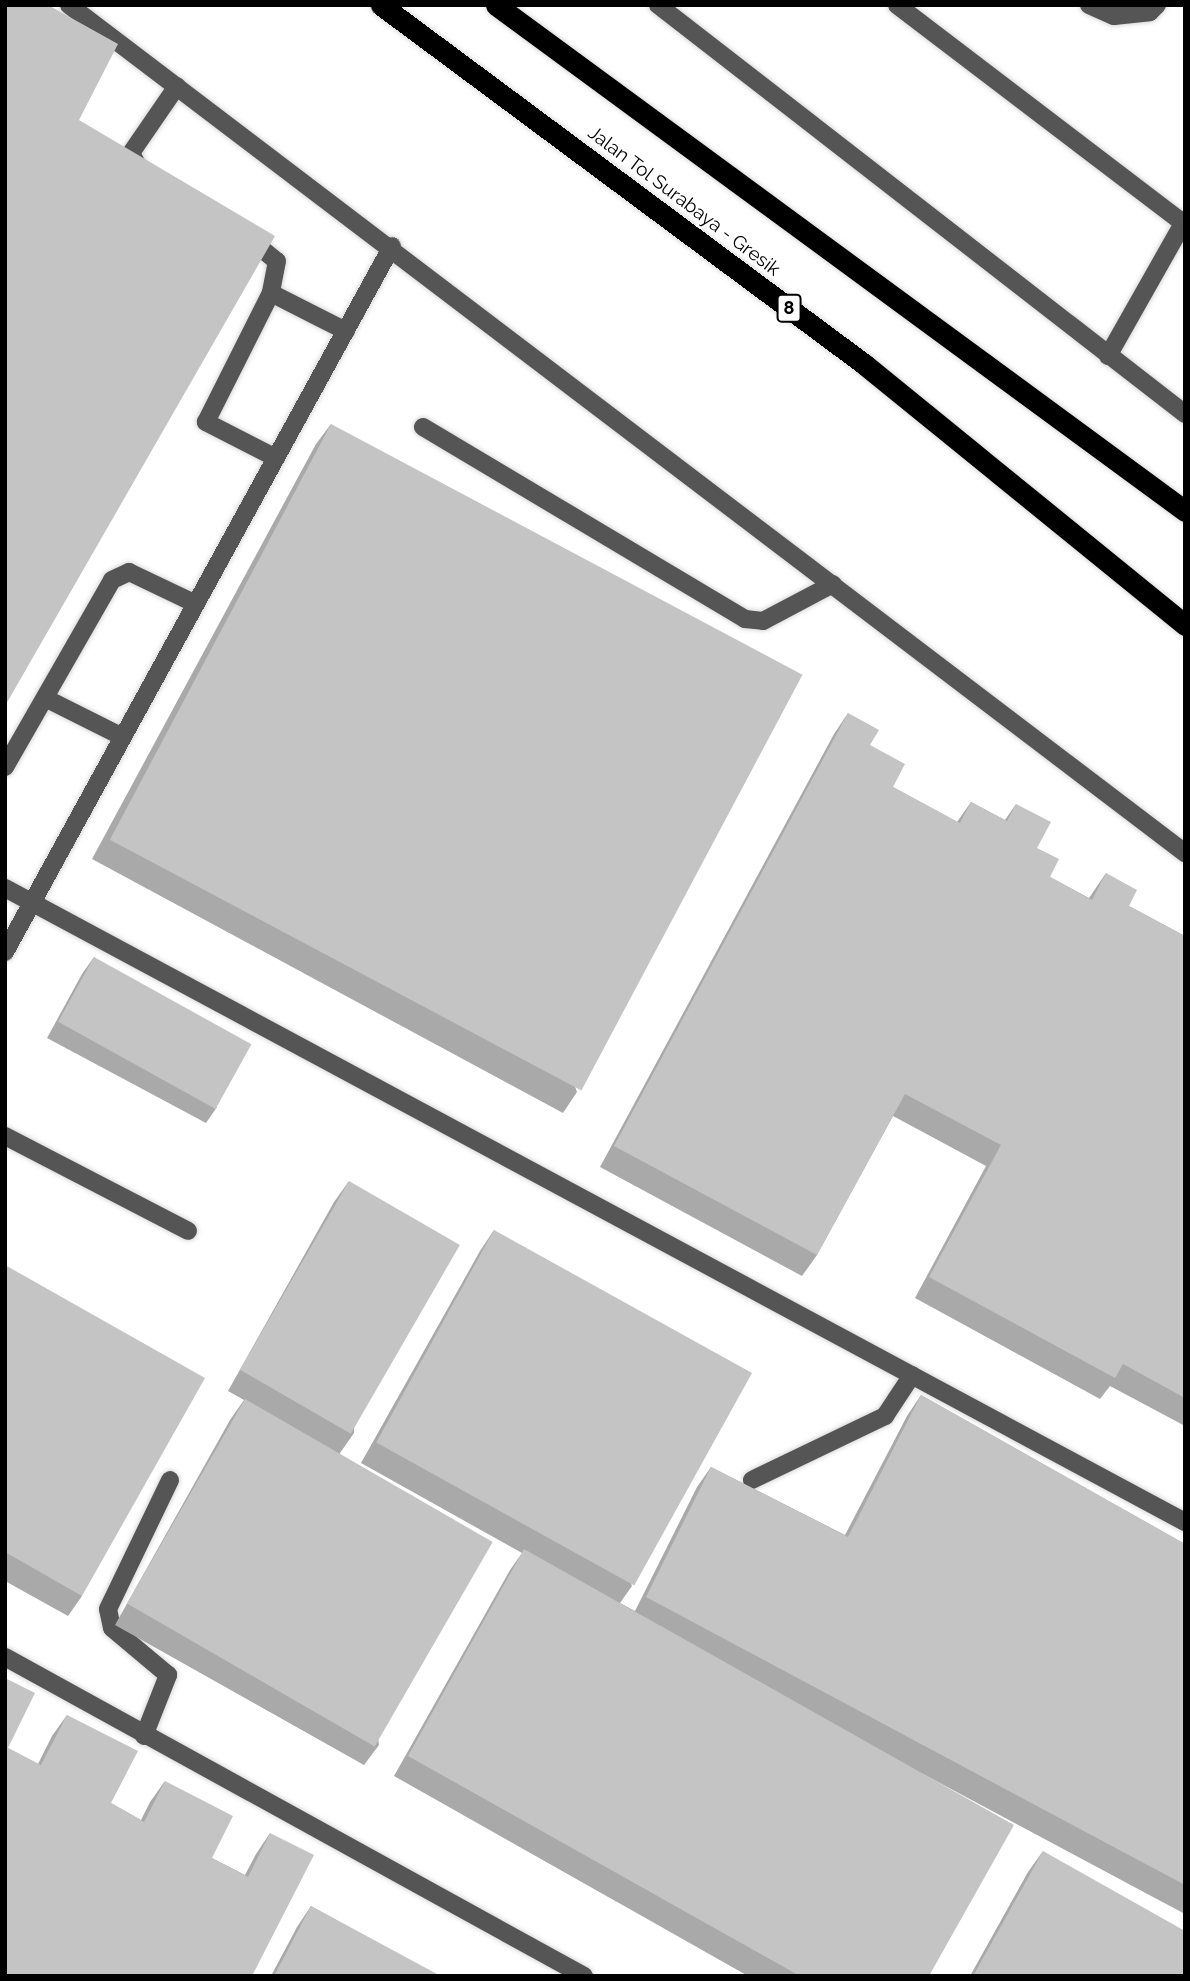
<!DOCTYPE html>
<html>
<head>
<meta charset="utf-8">
<style>
  body { margin:0 }
  #map { position:relative; width:1190px; height:1981px; overflow:hidden; background:#fff; font-family:Raleway,sans-serif }
  div>[style] { position:absolute }
  .roads { filter:drop-shadow(0 0 2px #dbdbdb) drop-shadow(0 0 2px #dbdbdb) }
  .minor>* { height:18px; margin:-9px; padding:0 9px; transform-origin:9px; border-radius:9px; background:#555 }
  .highway>* { height:21px; margin:-10.5px; padding:0 10.5px; transform-origin:10.5px; border-radius:10.5px; background:#000 }
  .wall>* { inset:0; background:#a9a9a9 }
  .building>* { inset:0; background:#c4c4c4; transform-origin:0 0 }
  span { translate:-50% -50%; white-space:nowrap; text-align:center; line-height:1.15; -webkit-text-stroke:5px #fff; paint-order:stroke }
  .shield-label span { padding:2px 5px; background:#fff; border:2px solid; border-radius:5px; -webkit-text-stroke-width:0 }
  .shield-label { font-size:18px; color:#000; font-weight:700 }
  .street-label { font-size:19px; color:#000 }
  .frame { position:absolute; inset:0; border:7px solid #000; pointer-events:none }
</style>
</head>
<body>
<div id="map">
  <div class="roads">
    <div class="minor">
      <div style="left:69px;top:5px;width:1402px;rotate:37.23deg"></div>
      <div style="left:658px;top:5px;width:667px;rotate:37.81deg"></div>
      <div style="left:897px;top:5px;width:360px;rotate:37.3deg"></div>
      <div style="left:1089px;top:5px;width:27px;rotate:24deg"></div>
      <div style="left:1114px;top:16px;width:36px;rotate:-6deg"></div>
      <div style="left:1150px;top:12px;width:10px;rotate:-45deg"></div>
      <div style="left:140px;top:170px;width:19px;rotate:-118deg"></div>
      <div style="left:131px;top:153px;width:81px;rotate:-55.5deg"></div>
      <div style="left:247px;top:237px;width:38px;rotate:39deg"></div>
      <div style="left:277px;top:261px;width:33px;rotate:101deg"></div>
      <div style="left:1108px;top:356px;width:156px;rotate:-60.5deg"></div>
      <div style="left:423px;top:427px;width:375px;rotate:30.8deg"></div>
      <div style="left:745px;top:619px;width:18px;rotate:6deg"></div>
      <div style="left:763px;top:621px;width:79px;rotate:-27.9deg"></div>
      <div style="left:276px;top:458px;width:79px;rotate:-152.8deg"></div>
      <div style="left:206px;top:422px;width:144px;rotate:-63.3deg"></div>
      <div style="left:271px;top:293px;width:84px;rotate:26.9deg"></div>
      <div style="left:45px;top:698px;width:87px;rotate:26.6deg"></div>
      <div style="left:5px;top:767px;width:215px;rotate:-60.2deg"></div>
      <div style="left:112px;top:580px;width:19px;rotate:-25deg"></div>
      <div style="left:129px;top:572px;width:74px;rotate:25.5deg"></div>
      <div style="left:5px;top:888px;width:1340px;rotate:28.25deg"></div>
      <div style="left:5px;top:952px;width:805px;rotate:-61.27deg"></div>
      <div style="left:5px;top:1136px;width:206px;rotate:27.4deg"></div>
      <div style="left:752px;top:1480px;width:148px;rotate:-25.7deg"></div>
      <div style="left:885px;top:1416px;width:49px;rotate:-56.6deg"></div>
      <div style="left:5px;top:1657px;width:661px;rotate:28.85deg"></div>
      <div style="left:144px;top:1736px;width:66px;rotate:-68.5deg"></div>
      <div style="left:168px;top:1675px;width:73px;rotate:-140deg"></div>
      <div style="left:112px;top:1628px;width:19px;rotate:-102deg"></div>
      <div style="left:108px;top:1609px;width:143px;rotate:-64.3deg"></div>
    </div>
    <div class="highway">
      <div style="left:381px;top:5px;width:602px;rotate:36.62deg"></div>
      <div style="left:864px;top:364px;width:414px;rotate:39.1deg"></div>
      <div style="left:496px;top:5px;width:855px;rotate:36.29deg"></div>
    </div>
  </div>
  <div class="wall">
    <div style="clip-path:polygon(331px 424px,577px 1092px,563px 1113px,92px 859px,316px 444px)"></div>
    <div style="clip-path:polygon(848px 713px,870px 745px,893px 787px,957px 822px,971px 802px,1005px 820px,1016px 804px,1050px 877px,1089px 898px,1106px 873px,1129px 906px,1185px 936px,1185px 1426px,1110px 1386px,1100px 1399px,915px 1298px,986px 1166px,893px 1116px,817px 1255px,802px 1276px,600px 1167px,834px 734px)"></div>
    <div style="clip-path:polygon(94px 957px,217px 1107px,206px 1123px,47px 1038px,82px 974px)"></div>
    <div style="clip-path:polygon(349px 1181px,354px 1433px,340px 1453px,379px 1745px,364px 1765px,115px 1625px,230px 1420px,244px 1400px,228px 1391px,334px 1202px)"></div>
    <div style="clip-path:polygon(494px 1230px,632px 1586px,620px 1603px,635px 1611px,697px 1487px,711px 1467px,845px 1535px,907px 1416px,921px 1395px,1185px 1544px,1185px 1914px,921px 1773px,929px 1976px,748px 1976px,394px 1776px,510px 1570px,522px 1553px,361px 1463px,480px 1251px)"></div>
    <div style="clip-path:polygon(5px 1265px,82px 1596px,68px 1616px,5px 1581px)"></div>
    <div style="clip-path:polygon(67px 1715px,111px 1803px,141px 1820px,150px 1802px,165px 1781px,212px 1858px,245px 1875px,256px 1854px,270px 1833px,252px 1976px,8px 1748px,38px 1764px,52px 1736px)"></div>
    <div style="clip-path:polygon(1043px 1851px,1185px 1976px,970px 1976px,1028px 1872px)"></div>
    <div style="clip-path:polygon(311px 1906px,436px 1976px,271px 1976px,297px 1927px)"></div>
  </div>
  <div class="building">
    <div style="clip-path:polygon(5px 5px,48px 5px,118px 44px,79px 120px,275px 236px,5px 706px)"></div>
    <div style="left:331px;top:424px;width:534px;height:471px;rotate:28deg"></div>
    <div style="clip-path:polygon(848px 713px,879px 730px,870px 745px,905px 764px,893px 787px,960px 823px,971px 802px,1007px 821px,1016px 804px,1051px 822px,1037px 848px,1059px 859px,1050px 877px,1092px 900px,1106px 873px,1137px 890px,1129px 906px,1185px 936px,1185px 1398px,1123px 1364px,1115px 1378px,929px 1277px,1001px 1145px,905px 1094px,817px 1255px,614px 1146px)"></div>
    <div style="left:94px;top:957px;width:180px;height:74px;rotate:29deg"></div>
    <div style="left:349px;top:1181px;width:128px;height:218px;rotate:30deg"></div>
    <div style="left:494px;top:1230px;width:295px;height:243px;rotate:29deg"></div>
    <div style="clip-path:polygon(5px 1265px,205px 1378px,82px 1596px,5px 1552px)"></div>
    <div style="clip-path:polygon(921px 1395px,1185px 1544px,1185px 1885px,646px 1597px,711px 1467px,848px 1537px)"></div>
    <div style="left:245px;top:1399px;width:286px;height:236px;rotate:30deg"></div>
    <div style="clip-path:polygon(524px 1549px,1014px 1825px,929px 1976px,800px 1976px,408px 1756px)"></div>
    <div style="clip-path:polygon(5px 1678px,35px 1693px,8px 1748px,41px 1765px,67px 1715px,138px 1751px,111px 1803px,144px 1822px,165px 1781px,233px 1816px,212px 1858px,248px 1877px,270px 1833px,314px 1855px,252px 1976px,5px 1976px)"></div>
    <div style="clip-path:polygon(1043px 1851px,1185px 1931px,1185px 1976px,973px 1976px)"></div>
    <div style="clip-path:polygon(311px 1906px,437px 1974px,436px 1976px,274px 1976px)"></div>
  </div>
  <div class="shield-label">
    <span style="left:789px;top:308px">8</span>
  </div>
  <div class="street-label">
    <span style="left:684px;top:201px;rotate:37deg">Jalan Tol Surabaya - Gresik</span>
  </div>
  <div class="frame"></div>
</div>
</body>
</html>
